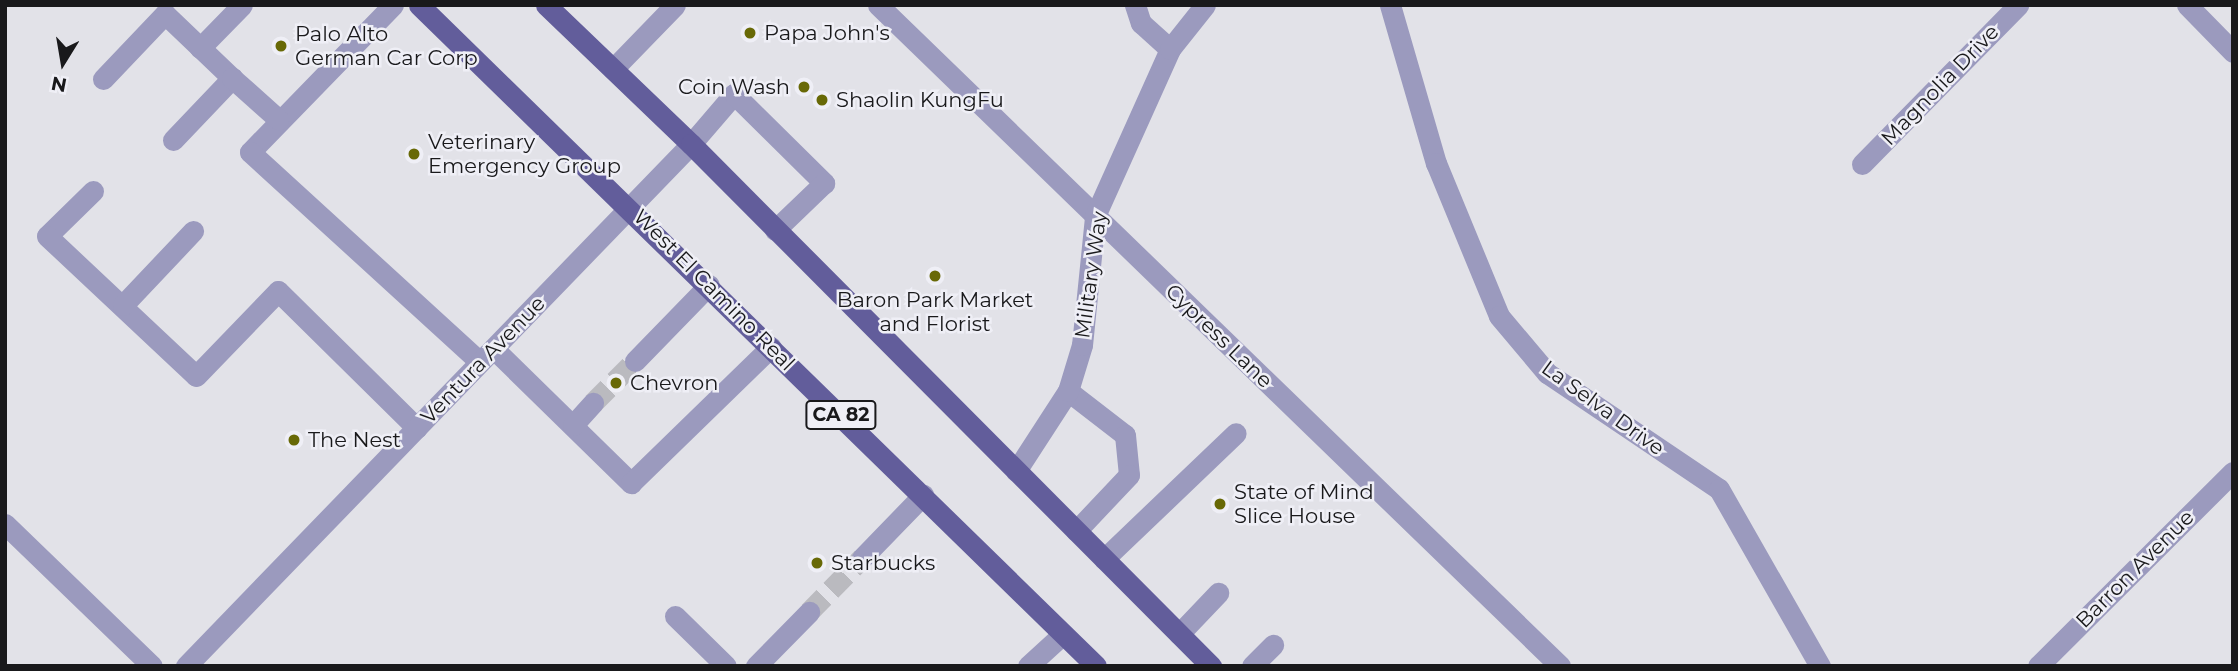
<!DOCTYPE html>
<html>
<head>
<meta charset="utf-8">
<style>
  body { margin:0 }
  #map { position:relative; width:2238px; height:671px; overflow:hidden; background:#e2e2e8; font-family:Montserrat,sans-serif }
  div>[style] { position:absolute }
  .minor-tunnel>* { height:21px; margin-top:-10.5px; transform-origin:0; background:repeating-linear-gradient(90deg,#bababf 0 21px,transparent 0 31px) }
  .minor>* { height:21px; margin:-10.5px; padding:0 10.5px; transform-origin:10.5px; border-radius:10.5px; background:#9b9abe }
  .major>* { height:21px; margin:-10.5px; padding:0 10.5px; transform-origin:10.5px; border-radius:10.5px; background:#625d9b }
  .dots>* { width:19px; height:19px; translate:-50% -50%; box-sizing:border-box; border:4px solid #efeff6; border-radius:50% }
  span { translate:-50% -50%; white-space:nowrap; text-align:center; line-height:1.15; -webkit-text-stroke:5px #efeff6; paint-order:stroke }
  .shield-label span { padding:2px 5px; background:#efeff6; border:2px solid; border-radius:5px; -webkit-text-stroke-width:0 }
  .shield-label { font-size:19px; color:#19191b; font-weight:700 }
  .poi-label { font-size:21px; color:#19191b }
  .left { translate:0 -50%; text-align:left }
  .right { translate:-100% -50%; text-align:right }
  .street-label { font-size:21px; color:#19191b }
  .frame { position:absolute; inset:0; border:7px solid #19191b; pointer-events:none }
  .north { position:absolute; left:28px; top:28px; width:70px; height:70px; -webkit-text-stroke:5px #efeff6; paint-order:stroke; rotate:191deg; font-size:19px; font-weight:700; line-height:28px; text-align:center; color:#19191b }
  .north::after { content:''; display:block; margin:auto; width:24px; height:32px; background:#19191b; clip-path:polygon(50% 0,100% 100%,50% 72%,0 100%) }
</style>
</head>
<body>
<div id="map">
  <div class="minor-tunnel">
    <div style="left:593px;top:403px;width:59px;rotate:-45deg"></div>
    <div style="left:809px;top:612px;width:76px;rotate:-45.5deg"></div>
  </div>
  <div class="minor">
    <div style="left:393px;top:5px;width:205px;rotate:134.2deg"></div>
    <div style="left:250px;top:152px;width:311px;rotate:42.4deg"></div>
    <div style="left:878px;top:5px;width:950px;rotate:44.1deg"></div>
    <div style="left:1135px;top:5px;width:19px;rotate:72deg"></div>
    <div style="left:1141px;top:23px;width:39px;rotate:42deg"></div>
    <div style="left:1390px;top:5px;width:165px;rotate:73.8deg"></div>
    <div style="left:1436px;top:163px;width:165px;rotate:67.6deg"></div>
    <div style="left:1499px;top:316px;width:75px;rotate:49.9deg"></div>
    <div style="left:1547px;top:373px;width:207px;rotate:34deg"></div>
    <div style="left:1719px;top:489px;width:204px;rotate:60.3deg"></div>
    <div style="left:2187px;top:5px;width:66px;rotate:45.6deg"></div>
    <div style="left:200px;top:48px;width:60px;rotate:-45.7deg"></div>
    <div style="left:613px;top:69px;width:89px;rotate:-45.9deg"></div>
    <div style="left:103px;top:79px;width:90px;rotate:-46.4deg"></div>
    <div style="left:165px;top:14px;width:93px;rotate:43.7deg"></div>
    <div style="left:173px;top:140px;width:86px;rotate:-46.4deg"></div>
    <div style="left:232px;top:78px;width:62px;rotate:41.7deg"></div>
    <div style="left:1862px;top:164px;width:223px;rotate:-45.5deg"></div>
    <div style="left:93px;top:191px;width:64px;rotate:135.6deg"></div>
    <div style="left:47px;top:236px;width:204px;rotate:43.2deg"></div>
    <div style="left:196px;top:376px;width:118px;rotate:-46deg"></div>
    <div style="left:278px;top:291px;width:195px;rotate:44.6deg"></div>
    <div style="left:123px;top:305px;width:102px;rotate:-46.6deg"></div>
    <div style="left:494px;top:349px;width:192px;rotate:44.4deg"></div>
    <div style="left:631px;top:483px;width:195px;rotate:-44.2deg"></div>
    <div style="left:635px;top:361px;width:106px;rotate:-45.8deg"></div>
    <div style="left:1068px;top:391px;width:72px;rotate:37.7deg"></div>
    <div style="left:1125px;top:435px;width:40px;rotate:84.3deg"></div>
    <div style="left:1129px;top:475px;width:77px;rotate:133.4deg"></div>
    <div style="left:573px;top:425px;width:30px;rotate:-48deg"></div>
    <div style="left:1016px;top:471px;width:95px;rotate:-57deg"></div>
    <div style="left:1068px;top:391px;width:48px;rotate:-73.1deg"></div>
    <div style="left:1082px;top:345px;width:130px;rotate:-84.2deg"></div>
    <div style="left:1095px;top:216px;width:183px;rotate:-65.8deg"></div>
    <div style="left:1170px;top:49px;width:56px;rotate:-51.5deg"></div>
    <div style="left:5px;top:524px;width:204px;rotate:44deg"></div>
    <div style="left:862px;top:558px;width:88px;rotate:-45.9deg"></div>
    <div style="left:1104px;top:559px;width:182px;rotate:-43.7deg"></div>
    <div style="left:675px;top:616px;width:71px;rotate:44.4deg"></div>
    <div style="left:1179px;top:634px;width:57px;rotate:-46.4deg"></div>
    <div style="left:186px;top:666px;width:726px;rotate:-45.95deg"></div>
    <div style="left:691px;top:144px;width:66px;rotate:-49.3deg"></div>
    <div style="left:734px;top:94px;width:127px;rotate:44.7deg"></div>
    <div style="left:824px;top:183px;width:68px;rotate:136.2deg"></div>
    <div style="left:756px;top:666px;width:76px;rotate:-45.5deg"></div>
    <div style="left:1028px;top:666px;width:47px;rotate:-42.4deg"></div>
    <div style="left:1252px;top:666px;width:30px;rotate:-45deg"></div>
    <div style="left:2038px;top:666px;width:275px;rotate:-44.9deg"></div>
  </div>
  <div class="major">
    <div style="left:419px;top:5px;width:946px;rotate:44.31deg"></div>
    <div style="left:546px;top:5px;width:201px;rotate:43.8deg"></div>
    <div style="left:691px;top:144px;width:737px;rotate:45.11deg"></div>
  </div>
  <div class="dots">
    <div style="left:750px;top:33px;background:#686906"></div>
    <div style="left:281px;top:46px;background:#686906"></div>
    <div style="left:804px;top:87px;background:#686906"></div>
    <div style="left:822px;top:100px;background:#686906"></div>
    <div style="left:414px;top:154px;background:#686906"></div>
    <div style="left:935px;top:276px;background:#686906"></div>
    <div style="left:616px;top:383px;background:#686906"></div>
    <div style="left:294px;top:440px;background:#686906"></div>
    <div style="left:1220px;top:504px;background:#686906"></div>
    <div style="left:817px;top:563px;background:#686906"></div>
  </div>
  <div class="shield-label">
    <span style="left:841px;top:415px">CA 82</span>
  </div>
  <div class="poi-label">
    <span class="left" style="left:764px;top:33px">Papa John's</span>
    <span class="left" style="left:295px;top:46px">Palo Alto<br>German Car Corp</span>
    <span class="right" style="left:790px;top:87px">Coin Wash</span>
    <span class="left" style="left:836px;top:100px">Shaolin KungFu</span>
    <span class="left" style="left:428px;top:154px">Veterinary<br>Emergency Group</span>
    <span style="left:935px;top:312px">Baron Park Market<br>and Florist</span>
    <span class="left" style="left:630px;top:383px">Chevron</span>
    <span class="left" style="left:308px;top:440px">The Nest</span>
    <span class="left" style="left:1234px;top:504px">State of Mind<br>Slice House</span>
    <span class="left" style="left:831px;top:563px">Starbucks</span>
  </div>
  <div class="street-label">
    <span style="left:1940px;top:85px;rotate:-46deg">Magnolia Drive</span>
    <span style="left:1091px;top:275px;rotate:-82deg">Military Way</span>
    <span style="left:714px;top:290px;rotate:45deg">West El Camino Real</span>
    <span style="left:1219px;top:336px;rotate:44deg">Cypress Lane</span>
    <span style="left:483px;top:360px;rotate:-46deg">Ventura Avenue</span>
    <span style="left:1603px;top:408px;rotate:36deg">La Selva Drive</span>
    <span style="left:2135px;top:569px;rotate:-45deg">Barron Avenue</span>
  </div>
  <div class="frame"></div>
  <div class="north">N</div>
</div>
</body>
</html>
